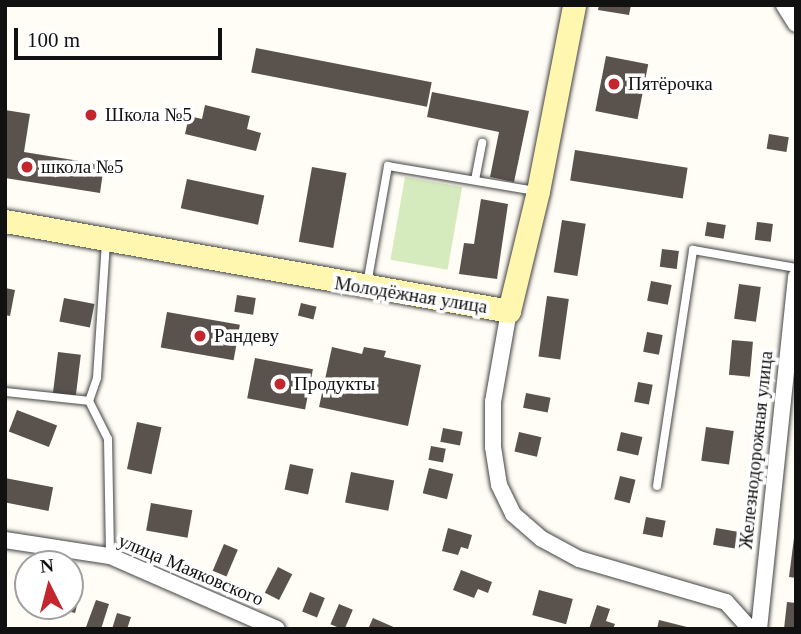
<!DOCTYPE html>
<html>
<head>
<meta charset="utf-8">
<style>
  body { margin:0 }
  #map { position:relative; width:801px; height:634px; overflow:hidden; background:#fffdf5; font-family:"Times New Roman",serif }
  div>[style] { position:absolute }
  .green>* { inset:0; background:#d5ebbd; transform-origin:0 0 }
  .building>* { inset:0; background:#5a524d; transform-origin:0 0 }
  .roads { filter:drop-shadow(0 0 2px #444) drop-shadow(0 0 2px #444) }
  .lane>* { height:8px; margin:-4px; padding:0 4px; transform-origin:4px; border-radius:4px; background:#fff }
  .street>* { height:16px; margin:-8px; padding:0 8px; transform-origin:8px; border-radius:8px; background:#fff }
  .secondary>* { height:23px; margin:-11.5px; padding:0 11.5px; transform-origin:11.5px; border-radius:11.5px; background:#fff6b0 }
  .dots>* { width:19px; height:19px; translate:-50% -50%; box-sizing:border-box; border:4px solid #fff; border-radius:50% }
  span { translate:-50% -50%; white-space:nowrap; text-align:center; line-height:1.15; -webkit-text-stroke:7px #fff; paint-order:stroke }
  .poi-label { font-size:19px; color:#111 }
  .left { translate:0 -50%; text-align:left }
  .street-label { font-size:19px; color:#111 }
  .frame { position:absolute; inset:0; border:7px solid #111; pointer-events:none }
  .north { position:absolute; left:14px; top:550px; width:70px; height:70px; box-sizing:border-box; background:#fff; border:2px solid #a0a0a0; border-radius:50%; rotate:354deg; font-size:19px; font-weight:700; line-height:28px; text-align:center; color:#111 }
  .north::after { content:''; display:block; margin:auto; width:24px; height:32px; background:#c4262e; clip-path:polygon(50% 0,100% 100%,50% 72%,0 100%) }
  .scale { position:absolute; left:14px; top:28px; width:208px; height:32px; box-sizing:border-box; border:4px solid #111; border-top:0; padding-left:9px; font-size:21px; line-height:24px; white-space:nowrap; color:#111; -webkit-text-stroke:5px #fff; paint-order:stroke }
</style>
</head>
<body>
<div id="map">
  <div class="green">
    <div style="left:405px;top:177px;width:58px;height:84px;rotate:10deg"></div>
  </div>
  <div class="building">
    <div style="clip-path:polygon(599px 5px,631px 5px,629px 15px,598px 10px)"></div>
    <div style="left:256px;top:48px;width:179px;height:25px;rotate:11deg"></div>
    <div style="left:606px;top:56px;width:43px;height:56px;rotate:11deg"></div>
    <div style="clip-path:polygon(432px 92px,529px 111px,514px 182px,490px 177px,499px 132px,427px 117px)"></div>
    <div style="clip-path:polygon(205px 105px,250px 116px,247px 129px,261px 133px,256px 151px,185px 134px,189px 116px,202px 119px)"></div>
    <div style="clip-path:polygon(5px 110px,30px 114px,24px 152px,104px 165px,100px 193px,5px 178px)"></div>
    <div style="left:769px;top:134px;width:20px;height:15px;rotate:9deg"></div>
    <div style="left:575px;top:150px;width:114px;height:31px;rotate:9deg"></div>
    <div style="left:312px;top:167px;width:35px;height:76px;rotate:10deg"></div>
    <div style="left:187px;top:179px;width:79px;height:30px;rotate:12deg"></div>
    <div style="clip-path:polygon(481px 199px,508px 204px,497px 279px,459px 274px,464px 243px,474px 244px)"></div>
    <div style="left:562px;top:220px;width:24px;height:53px;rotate:9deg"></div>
    <div style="left:707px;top:222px;width:19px;height:14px;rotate:9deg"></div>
    <div style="left:757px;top:222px;width:16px;height:18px;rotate:7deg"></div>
    <div style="left:662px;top:249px;width:17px;height:18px;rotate:7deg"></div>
    <div style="left:651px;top:281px;width:21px;height:20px;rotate:11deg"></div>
    <div style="left:739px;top:284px;width:22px;height:35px;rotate:8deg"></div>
    <div style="clip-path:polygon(5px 288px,15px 290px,10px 316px,5px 315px)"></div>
    <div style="left:237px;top:295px;width:19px;height:17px;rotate:9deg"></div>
    <div style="left:547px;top:296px;width:22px;height:61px;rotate:8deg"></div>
    <div style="left:64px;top:298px;width:31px;height:24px;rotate:11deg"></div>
    <div style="left:301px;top:303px;width:16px;height:13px;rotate:14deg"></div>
    <div style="left:167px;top:312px;width:74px;height:36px;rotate:10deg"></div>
    <div style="left:647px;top:332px;width:16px;height:20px;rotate:11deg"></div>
    <div style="left:732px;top:340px;width:21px;height:35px;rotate:5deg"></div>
    <div style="clip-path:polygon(332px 347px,362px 354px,364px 347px,386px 351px,384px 357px,421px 365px,408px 426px,319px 407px)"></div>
    <div style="left:58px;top:352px;width:23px;height:42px;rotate:7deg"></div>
    <div style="left:255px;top:358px;width:59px;height:41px;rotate:11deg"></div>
    <div style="left:638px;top:382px;width:15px;height:20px;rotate:11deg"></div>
    <div style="left:526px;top:393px;width:25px;height:15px;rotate:11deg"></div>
    <div style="left:17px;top:410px;width:43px;height:23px;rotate:21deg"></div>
    <div style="left:137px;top:422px;width:25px;height:48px;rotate:12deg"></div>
    <div style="left:706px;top:427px;width:28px;height:34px;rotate:8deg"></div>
    <div style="left:443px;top:428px;width:20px;height:14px;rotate:11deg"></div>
    <div style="left:519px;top:432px;width:23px;height:20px;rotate:13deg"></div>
    <div style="left:621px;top:432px;width:22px;height:19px;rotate:13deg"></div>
    <div style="left:431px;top:446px;width:15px;height:14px;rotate:11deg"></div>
    <div style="left:290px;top:464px;width:24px;height:26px;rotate:12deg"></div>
    <div style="left:429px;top:468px;width:25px;height:26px;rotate:14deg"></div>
    <div style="left:351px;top:472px;width:44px;height:31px;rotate:11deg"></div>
    <div style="left:620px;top:476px;width:16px;height:24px;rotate:14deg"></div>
    <div style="left:5px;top:478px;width:49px;height:24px;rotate:11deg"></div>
    <div style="left:151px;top:503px;width:42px;height:28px;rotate:10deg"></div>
    <div style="left:646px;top:517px;width:20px;height:17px;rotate:11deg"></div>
    <div style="clip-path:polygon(448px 528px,472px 535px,468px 549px,461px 547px,458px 555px,442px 551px)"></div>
    <div style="left:716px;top:528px;width:22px;height:17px;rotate:10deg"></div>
    <div style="clip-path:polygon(794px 538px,796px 538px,796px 578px,789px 577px)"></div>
    <div style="left:224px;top:544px;width:15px;height:29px;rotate:23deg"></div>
    <div style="left:278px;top:567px;width:16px;height:29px;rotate:27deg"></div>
    <div style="clip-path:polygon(20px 570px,28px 571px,28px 590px,16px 588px)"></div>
    <div style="clip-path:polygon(461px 570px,492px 582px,488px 593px,478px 589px,474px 598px,453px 590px)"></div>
    <div style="left:539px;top:590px;width:35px;height:26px;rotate:15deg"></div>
    <div style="clip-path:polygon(70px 591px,80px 594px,75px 613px,51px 607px,70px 606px)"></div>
    <div style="left:310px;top:592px;width:16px;height:21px;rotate:22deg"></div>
    <div style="clip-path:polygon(96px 600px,109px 604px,101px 629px,89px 629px,86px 627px)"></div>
    <div style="clip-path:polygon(787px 602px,796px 603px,796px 629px,784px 629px)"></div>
    <div style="left:339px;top:604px;width:15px;height:22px;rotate:23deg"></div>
    <div style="clip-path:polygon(597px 605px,610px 609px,606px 621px,615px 624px,613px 629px,589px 629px)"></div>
    <div style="clip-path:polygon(117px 613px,131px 617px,127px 629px,112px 629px)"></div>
    <div style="clip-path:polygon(373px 618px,398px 629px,368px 629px)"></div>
    <div style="clip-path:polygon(659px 620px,691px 628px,691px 629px,657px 629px)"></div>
  </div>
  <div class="roads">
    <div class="lane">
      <div style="left:475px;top:180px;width:38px;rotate:-79deg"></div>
      <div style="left:106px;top:242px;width:136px;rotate:93.8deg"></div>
      <div style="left:97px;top:378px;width:24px;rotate:109deg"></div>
      <div style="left:89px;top:401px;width:42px;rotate:63.4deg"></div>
      <div style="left:108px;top:439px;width:117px;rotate:89deg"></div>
      <div style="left:367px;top:284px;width:120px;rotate:-79.9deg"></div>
      <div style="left:388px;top:166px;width:150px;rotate:9.6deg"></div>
      <div style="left:5px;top:392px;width:84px;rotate:6.1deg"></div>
      <div style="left:657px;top:486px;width:239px;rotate:-81.3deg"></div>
      <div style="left:693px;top:250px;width:105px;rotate:9.9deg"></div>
    </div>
    <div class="street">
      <div style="left:784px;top:5px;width:22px;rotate:58deg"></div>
      <div style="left:509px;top:311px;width:92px;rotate:100deg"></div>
      <div style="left:493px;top:402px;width:45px;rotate:90deg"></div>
      <div style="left:493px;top:447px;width:38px;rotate:81deg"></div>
      <div style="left:499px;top:485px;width:32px;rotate:64deg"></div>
      <div style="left:513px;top:514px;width:38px;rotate:41deg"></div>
      <div style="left:542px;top:539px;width:42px;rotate:28.4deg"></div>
      <div style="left:579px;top:559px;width:153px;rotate:16.3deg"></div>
      <div style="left:726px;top:602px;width:36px;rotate:48deg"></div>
      <div style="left:5px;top:540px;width:106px;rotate:8.7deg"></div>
      <div style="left:110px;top:556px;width:182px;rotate:23.6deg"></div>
      <div style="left:759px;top:629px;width:354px;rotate:-84deg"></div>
    </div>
    <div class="secondary">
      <div style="left:5px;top:221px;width:512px;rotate:10.12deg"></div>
      <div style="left:509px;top:311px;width:123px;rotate:-76.4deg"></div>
      <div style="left:538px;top:191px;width:189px;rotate:-79deg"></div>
    </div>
  </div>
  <div class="dots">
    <div style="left:614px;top:84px;background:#c4262e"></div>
    <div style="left:91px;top:115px;background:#c4262e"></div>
    <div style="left:27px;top:167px;background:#c4262e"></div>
    <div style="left:200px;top:336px;background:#c4262e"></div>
    <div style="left:280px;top:384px;background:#c4262e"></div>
  </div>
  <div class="poi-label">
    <span class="left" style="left:628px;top:84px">Пятёрочка</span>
    <span class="left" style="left:105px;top:115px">Школа №5</span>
    <span class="left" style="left:41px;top:167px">школа №5</span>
    <span class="left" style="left:214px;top:336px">Рандеву</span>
    <span class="left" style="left:294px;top:384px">Продукты</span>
  </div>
  <div class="street-label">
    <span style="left:411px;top:295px;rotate:9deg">Молодёжная улица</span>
    <span style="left:756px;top:450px;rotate:-84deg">Железнодорожная улица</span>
    <span style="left:191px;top:570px;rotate:23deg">улица Маяковского</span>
  </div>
  <div class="frame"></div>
  <div class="north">N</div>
  <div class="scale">100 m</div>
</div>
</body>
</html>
